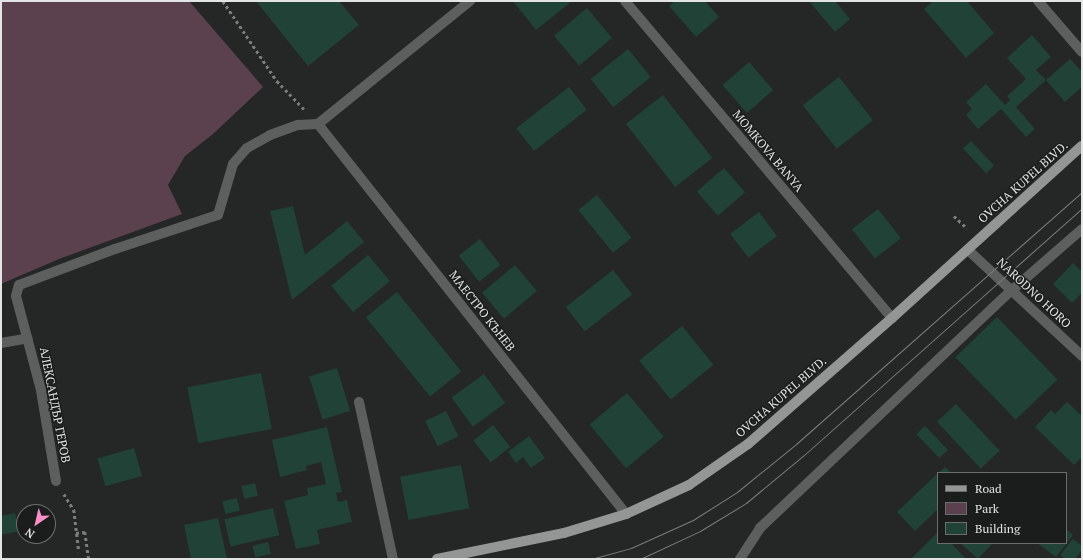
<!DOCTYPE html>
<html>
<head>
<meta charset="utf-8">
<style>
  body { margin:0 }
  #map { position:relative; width:1083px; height:560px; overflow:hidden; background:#242726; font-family:"PT Serif",serif }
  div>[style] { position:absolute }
  .green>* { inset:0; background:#5a414d }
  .building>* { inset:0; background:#214236; transform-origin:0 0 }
  .path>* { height:2.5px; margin-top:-1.25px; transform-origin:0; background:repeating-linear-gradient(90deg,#7c7e7e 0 3px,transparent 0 6px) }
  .minor>* { height:10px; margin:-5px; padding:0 5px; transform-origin:5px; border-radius:5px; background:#5d5e5e }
  .major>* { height:10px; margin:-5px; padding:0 5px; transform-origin:5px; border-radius:5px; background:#939695 }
  .tram>* { height:1px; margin:-0.5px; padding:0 0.5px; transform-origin:0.5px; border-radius:0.5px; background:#7a7d7c }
  span { translate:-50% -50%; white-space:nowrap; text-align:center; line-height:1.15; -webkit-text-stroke:3px #1a1d1c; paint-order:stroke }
  .street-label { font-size:12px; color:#e3e4e4 }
  .frame { position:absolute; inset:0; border:2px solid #e3e4e4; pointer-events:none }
  .legend { position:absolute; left:937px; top:472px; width:130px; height:72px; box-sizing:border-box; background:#1a1d1c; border:1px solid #6a6d6c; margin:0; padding:5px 7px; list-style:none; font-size:12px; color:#e3e4e4 }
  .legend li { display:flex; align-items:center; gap:8px; height:20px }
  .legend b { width:20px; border:1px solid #6a6d6c }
  .north { position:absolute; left:16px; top:504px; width:40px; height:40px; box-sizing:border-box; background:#1a1d1c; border:1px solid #6a6d6c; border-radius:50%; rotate:214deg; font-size:11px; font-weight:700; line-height:16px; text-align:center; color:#e3e4e4 }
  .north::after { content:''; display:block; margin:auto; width:14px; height:18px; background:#fa8fc7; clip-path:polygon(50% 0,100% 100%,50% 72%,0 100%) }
</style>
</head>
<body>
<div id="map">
  <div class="green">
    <div style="clip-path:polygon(1px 1px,189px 1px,263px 87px,213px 134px,185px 156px,168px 185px,182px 214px,59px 259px,1px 284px)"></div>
  </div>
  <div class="building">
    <div style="clip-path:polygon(256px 1px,339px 1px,359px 25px,308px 66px)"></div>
    <div style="clip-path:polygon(513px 1px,572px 1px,536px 30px)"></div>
    <div style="clip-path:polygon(675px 1px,705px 1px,719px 17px,696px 37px,669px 6px)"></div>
    <div style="clip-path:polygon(809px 1px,835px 1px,850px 19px,835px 32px)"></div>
    <div style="clip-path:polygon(933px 1px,967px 1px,994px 33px,966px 58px,924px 9px)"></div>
    <div style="left:587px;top:8px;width:39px;height:43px;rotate:50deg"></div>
    <div style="clip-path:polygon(1032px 35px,1051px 57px,1036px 70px,1046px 80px,1016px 107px,1035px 129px,1026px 137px,1001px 109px,978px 129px,966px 115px,972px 109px,966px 102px,986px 84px,1005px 105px,1010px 100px,1007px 96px,1026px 79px,1007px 58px)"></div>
    <div style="left:628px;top:49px;width:36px;height:48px;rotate:51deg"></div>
    <div style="clip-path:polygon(1070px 59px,1082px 72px,1082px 87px,1065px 102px,1046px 80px)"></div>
    <div style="left:749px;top:62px;width:37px;height:35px;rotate:49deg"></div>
    <div style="left:839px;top:77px;width:55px;height:46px;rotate:52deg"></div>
    <div style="left:569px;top:87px;width:29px;height:67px;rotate:52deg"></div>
    <div style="left:663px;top:95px;width:80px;height:47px;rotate:52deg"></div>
    <div style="left:971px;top:141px;width:34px;height:11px;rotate:47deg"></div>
    <div style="left:724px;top:168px;width:32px;height:36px;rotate:49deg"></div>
    <div style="left:597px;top:195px;width:55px;height:24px;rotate:51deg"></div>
    <div style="clip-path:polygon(293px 206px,305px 255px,347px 221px,364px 242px,292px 300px,270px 211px)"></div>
    <div style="left:878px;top:209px;width:37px;height:33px;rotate:52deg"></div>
    <div style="left:759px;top:212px;width:30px;height:36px;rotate:53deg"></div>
    <div style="left:480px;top:239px;width:33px;height:27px;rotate:52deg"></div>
    <div style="left:368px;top:255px;width:34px;height:48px;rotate:50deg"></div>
    <div style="clip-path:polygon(1073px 263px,1082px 272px,1082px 293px,1072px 303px,1053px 284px)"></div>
    <div style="left:515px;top:265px;width:34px;height:43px;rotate:50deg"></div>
    <div style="left:613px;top:270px;width:31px;height:60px;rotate:52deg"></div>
    <div style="left:397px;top:292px;width:102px;height:40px;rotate:51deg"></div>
    <div style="left:997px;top:317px;width:87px;height:58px;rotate:46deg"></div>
    <div style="left:682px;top:326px;width:50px;height:55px;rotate:51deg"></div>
    <div style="left:337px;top:368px;width:45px;height:29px;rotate:73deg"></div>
    <div style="left:261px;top:373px;width:57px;height:75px;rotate:79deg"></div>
    <div style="left:484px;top:374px;width:36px;height:40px;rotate:54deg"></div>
    <div style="left:627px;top:393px;width:57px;height:49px;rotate:50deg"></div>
    <div style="clip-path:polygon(1067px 402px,1082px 416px,1082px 457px,1074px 465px,1035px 427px,1051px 410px,1055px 414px)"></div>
    <div style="left:956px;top:404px;width:64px;height:26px;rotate:47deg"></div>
    <div style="left:446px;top:411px;width:28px;height:23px;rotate:64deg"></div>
    <div style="left:493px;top:425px;width:28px;height:25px;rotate:52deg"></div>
    <div style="left:925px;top:426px;width:33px;height:12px;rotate:46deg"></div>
    <div style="clip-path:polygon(327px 427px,342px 492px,336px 493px,338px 502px,347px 500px,352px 522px,317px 530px,320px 544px,296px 549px,284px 501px,308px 495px,307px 488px,326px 484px,321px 462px,306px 466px,307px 470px,280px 477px,272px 440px)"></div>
    <div style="clip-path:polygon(529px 436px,545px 458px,531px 468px,523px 457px,516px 463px,508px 452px)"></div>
    <div style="left:134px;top:448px;width:29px;height:38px;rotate:74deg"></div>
    <div style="left:461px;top:465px;width:44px;height:62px;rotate:79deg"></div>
    <div style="clip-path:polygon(945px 467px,951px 473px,938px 473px)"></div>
    <div style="clip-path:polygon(938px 473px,938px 509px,915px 531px,897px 512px)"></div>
    <div style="left:255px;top:483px;width:13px;height:14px;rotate:77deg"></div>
    <div style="left:237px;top:498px;width:13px;height:15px;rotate:77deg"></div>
    <div style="left:273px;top:508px;width:28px;height:50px;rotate:77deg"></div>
    <div style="clip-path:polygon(15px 513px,19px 531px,1px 535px,1px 516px)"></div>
    <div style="clip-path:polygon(218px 518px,227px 559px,191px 559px,184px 525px)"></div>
    <div style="clip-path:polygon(1066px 529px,1073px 535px,1056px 557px,1037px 543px,1066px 543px)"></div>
    <div style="clip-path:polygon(938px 532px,938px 543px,951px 543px,965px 558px,911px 559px)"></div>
    <div style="clip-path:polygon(1073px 539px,1082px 546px,1082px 550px,1075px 559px,1065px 559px,1060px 555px)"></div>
    <div style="left:268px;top:542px;width:12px;height:16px;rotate:76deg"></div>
    <div style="clip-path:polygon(960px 543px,993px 543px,978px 559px)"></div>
  </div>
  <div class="path">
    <div style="left:223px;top:1px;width:97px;rotate:56deg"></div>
    <div style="left:277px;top:81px;width:39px;rotate:46deg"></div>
    <div style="left:954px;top:216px;width:18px;rotate:43deg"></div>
    <div style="left:64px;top:494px;width:19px;rotate:58deg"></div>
    <div style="left:74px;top:510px;width:42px;rotate:83.2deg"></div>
    <div style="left:76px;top:533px;width:9px;rotate:-6deg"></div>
    <div style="left:85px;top:532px;width:27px;rotate:82deg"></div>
  </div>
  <div class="minor">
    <div style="left:625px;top:1px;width:414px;rotate:49.9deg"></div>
    <div style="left:1038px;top:1px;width:67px;rotate:49.2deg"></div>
    <div style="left:318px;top:124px;width:497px;rotate:51.7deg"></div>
    <div style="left:968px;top:250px;width:156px;rotate:42.9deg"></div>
    <div style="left:1px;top:343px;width:27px;rotate:-10deg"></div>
    <div style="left:359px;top:402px;width:161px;rotate:77.8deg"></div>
    <div style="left:56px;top:481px;width:92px;rotate:-99.4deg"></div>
    <div style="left:41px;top:390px;width:97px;rotate:-104.9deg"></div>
    <div style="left:16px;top:296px;width:11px;rotate:-75deg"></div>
    <div style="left:19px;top:285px;width:103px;rotate:-20.6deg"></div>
    <div style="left:115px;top:249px;width:108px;rotate:-18.3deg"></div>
    <div style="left:218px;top:215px;width:53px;rotate:-73.6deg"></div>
    <div style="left:233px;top:164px;width:21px;rotate:-49deg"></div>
    <div style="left:247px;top:148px;width:26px;rotate:-29deg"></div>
    <div style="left:270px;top:135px;width:30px;rotate:-20deg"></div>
    <div style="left:298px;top:125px;width:20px;rotate:-3deg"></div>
    <div style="left:318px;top:124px;width:196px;rotate:-39deg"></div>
    <div style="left:740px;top:559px;width:37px;rotate:-57deg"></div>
    <div style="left:760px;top:528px;width:345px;rotate:-43.4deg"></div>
    <div style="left:1011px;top:291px;width:94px;rotate:-41.1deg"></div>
  </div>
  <div class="major">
    <div style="left:437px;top:559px;width:130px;rotate:-11.6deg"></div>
    <div style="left:564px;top:533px;width:65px;rotate:-17deg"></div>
    <div style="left:626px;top:514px;width:69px;rotate:-24.7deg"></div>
    <div style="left:689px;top:485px;width:72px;rotate:-34.8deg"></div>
    <div style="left:748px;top:444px;width:191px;rotate:-41.2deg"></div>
    <div style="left:892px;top:318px;width:256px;rotate:-42.2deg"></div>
  </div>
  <div class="tram">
    <div style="left:591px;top:559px;width:41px;rotate:-15.4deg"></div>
    <div style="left:631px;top:548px;width:68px;rotate:-24.3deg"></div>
    <div style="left:693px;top:520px;width:52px;rotate:-32.5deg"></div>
    <div style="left:737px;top:492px;width:76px;rotate:-39.1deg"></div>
    <div style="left:796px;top:444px;width:381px;rotate:-41.4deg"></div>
    <div style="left:640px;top:559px;width:66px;rotate:-25deg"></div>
    <div style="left:700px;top:531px;width:54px;rotate:-31.3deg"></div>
    <div style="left:746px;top:503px;width:75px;rotate:-39.6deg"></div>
    <div style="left:804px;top:455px;width:372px;rotate:-41.6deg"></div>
  </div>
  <div class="street-label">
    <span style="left:768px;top:151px;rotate:50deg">MOMKOVA BANYA</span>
    <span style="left:1023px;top:182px;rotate:-42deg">OVCHA KUPEL BLVD.</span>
    <span style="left:1034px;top:293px;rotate:43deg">NARODNO HORO</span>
    <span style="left:482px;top:311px;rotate:52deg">МАЕСТРО КЪНЕВ</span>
    <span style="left:781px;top:397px;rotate:-41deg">OVCHA KUPEL BLVD.</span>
    <span style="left:55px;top:405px;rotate:79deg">АЛЕКСАНДЪР ГЕРОВ</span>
  </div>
  <div class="frame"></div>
  <ul class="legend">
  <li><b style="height:5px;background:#939695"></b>Road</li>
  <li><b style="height:11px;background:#5a414d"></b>Park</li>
  <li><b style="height:11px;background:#214236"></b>Building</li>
  </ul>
  <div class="north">N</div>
</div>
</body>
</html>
